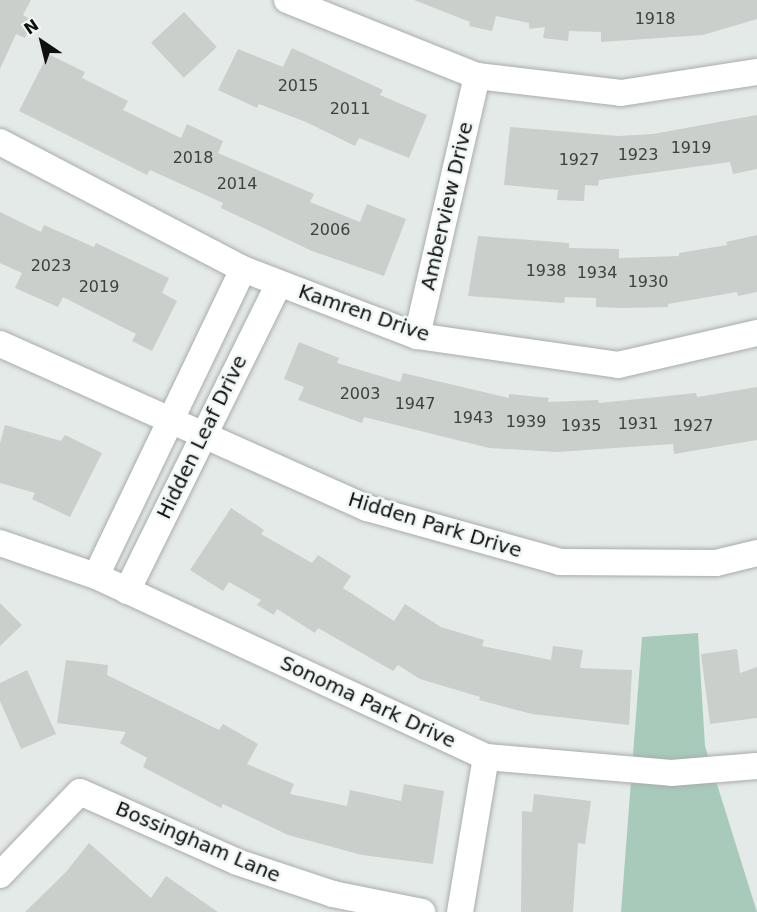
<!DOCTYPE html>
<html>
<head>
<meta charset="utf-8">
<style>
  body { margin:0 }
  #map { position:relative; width:757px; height:912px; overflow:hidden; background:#e4eae7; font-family:"DejaVu Sans",sans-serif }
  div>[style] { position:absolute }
  .green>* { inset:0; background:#a7cabb }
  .building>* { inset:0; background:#cacfcc; transform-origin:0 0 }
  .roads { filter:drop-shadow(0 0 2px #a8adab) drop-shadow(0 0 2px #a8adab) }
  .minor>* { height:26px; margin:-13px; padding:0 13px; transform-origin:13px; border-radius:13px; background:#fff }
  span { translate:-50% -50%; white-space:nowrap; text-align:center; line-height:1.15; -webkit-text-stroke:5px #f1f7f4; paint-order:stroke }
  .number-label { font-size:16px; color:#3d403e }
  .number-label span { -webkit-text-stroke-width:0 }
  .street-label { font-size:20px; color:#0e100f }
  .north { position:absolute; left:12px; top:12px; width:60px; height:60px; -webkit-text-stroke:4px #f1f7f4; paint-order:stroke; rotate:325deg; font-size:16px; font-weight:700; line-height:24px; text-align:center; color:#0e100f }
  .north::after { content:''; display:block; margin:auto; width:21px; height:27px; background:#0e100f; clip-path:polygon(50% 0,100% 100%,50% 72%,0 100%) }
</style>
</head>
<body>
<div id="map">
  <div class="green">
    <div style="clip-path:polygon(698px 633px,705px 746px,757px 912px,621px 912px,642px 637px)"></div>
  </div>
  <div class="building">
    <div style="clip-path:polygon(0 0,31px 0,23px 15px,33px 21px,25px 38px,16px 34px,0 69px)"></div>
    <div style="clip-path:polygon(414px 0,757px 0,757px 19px,703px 35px,601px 42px,601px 32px,569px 31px,568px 41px,543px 38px,545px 27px,529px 29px,529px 23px,496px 16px,492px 31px,469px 26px,470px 22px)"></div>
    <div style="left:184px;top:12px;width:48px;height:45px;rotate:47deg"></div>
    <div style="clip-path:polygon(292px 48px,383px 90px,380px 95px,427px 115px,409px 158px,359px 138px,355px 146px,306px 122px,259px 104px,257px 108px,218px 90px,238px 49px,283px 67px)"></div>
    <div style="clip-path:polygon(48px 54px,85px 72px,82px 78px,128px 101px,123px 110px,181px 138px,187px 124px,223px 141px,218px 153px,314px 194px,310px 202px,360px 222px,367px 204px,406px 219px,384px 276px,312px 251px,221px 208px,223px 203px,150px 170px,147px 175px,19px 111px)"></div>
    <div style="clip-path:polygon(757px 115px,757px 169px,733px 174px,730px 162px,599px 180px,598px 186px,585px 185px,584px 201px,557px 200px,558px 190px,504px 185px,510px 127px,618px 136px,653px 134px)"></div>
    <div style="clip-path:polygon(0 212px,41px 232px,44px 225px,94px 247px,96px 243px,169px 278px,162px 293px,177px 301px,152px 351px,132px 341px,136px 334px,63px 297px,58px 307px,15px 288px,22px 273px,0 263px)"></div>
    <div style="clip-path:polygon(757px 235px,757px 292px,738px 296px,737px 292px,668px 304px,668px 307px,622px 308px,596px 307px,596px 298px,565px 297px,564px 303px,468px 296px,478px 236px,569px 243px,569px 248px,619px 249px,619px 258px,679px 256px,679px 253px,727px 245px,726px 242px)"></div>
    <div style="clip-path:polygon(299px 342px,339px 358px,337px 363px,400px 382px,403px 373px,509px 398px,509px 394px,549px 398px,548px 402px,598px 400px,599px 403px,696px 393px,697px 397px,757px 387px,757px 440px,674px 454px,673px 444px,557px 452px,489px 448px,364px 417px,362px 423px,298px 400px,304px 387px,284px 379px)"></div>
    <div style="clip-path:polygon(5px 425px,61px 441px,65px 435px,102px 453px,70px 517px,32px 499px,35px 493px,0 483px,0 443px)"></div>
    <div style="clip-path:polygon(231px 508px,264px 530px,261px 534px,312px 563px,318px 555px,351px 576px,343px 588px,394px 621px,405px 604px,441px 627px,484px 640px,482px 646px,551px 660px,553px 646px,583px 650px,580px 668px,632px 670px,629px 725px,532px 714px,479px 700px,480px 697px,420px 679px,398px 665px,393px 671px,318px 628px,315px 633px,277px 609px,274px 615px,257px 605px,261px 600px,229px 582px,223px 591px,190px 570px)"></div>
    <div style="clip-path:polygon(0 603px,22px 625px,0 646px)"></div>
    <div style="clip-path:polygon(737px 649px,740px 673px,757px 667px,757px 718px,710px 724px,701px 654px)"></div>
    <div style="clip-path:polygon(66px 660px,108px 665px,107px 675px,219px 730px,223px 724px,258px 744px,247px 764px,294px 784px,290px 794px,347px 806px,350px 790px,401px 801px,404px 784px,444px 791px,433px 864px,362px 855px,288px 835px,223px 804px,221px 808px,143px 767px,147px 758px,120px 743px,126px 732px,57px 723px)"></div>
    <div style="clip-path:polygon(27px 670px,56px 734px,21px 749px,0 701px,0 683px)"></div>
    <div style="clip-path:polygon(534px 794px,591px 801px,585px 844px,578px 843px,573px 912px,521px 912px,522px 811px,532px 812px)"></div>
    <div style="clip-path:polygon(89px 843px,151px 898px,166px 876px,218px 912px,25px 912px,66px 872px)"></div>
  </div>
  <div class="roads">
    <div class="minor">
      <div style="left:287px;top:0;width:205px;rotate:21.8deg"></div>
      <div style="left:477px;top:76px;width:145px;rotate:6.7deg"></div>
      <div style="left:621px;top:93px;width:138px;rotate:-8.8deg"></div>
      <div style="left:0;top:142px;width:274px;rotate:27.6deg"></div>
      <div style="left:243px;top:269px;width:186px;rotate:21.1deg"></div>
      <div style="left:417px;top:336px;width:203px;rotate:8.2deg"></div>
      <div style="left:618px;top:365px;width:143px;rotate:-13deg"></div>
      <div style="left:417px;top:336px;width:267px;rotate:-77deg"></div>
      <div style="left:0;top:344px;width:402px;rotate:24.1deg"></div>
      <div style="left:367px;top:508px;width:200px;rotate:15.6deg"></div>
      <div style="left:560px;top:562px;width:156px;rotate:0.4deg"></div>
      <div style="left:716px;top:563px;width:42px;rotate:-13.7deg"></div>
      <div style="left:0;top:543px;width:102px;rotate:19deg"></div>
      <div style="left:96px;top:576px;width:430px;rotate:24.9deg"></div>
      <div style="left:486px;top:757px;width:186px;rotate:4.9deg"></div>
      <div style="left:671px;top:773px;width:86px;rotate:-4.7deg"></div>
      <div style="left:96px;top:576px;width:340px;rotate:-64.4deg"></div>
      <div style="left:127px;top:591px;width:343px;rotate:-63.7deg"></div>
      <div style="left:0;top:875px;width:115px;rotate:-46.1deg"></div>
      <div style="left:80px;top:792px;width:172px;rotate:24deg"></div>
      <div style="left:237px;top:862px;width:101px;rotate:18.4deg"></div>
      <div style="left:333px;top:894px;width:91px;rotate:11.4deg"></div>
      <div style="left:460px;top:912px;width:157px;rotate:-80.5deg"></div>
    </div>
  </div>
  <div class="number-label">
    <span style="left:655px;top:19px">1918</span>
    <span style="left:298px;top:86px">2015</span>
    <span style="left:350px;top:109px">2011</span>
    <span style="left:691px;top:148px">1919</span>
    <span style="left:638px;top:155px">1923</span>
    <span style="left:193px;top:158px">2018</span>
    <span style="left:579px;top:160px">1927</span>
    <span style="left:237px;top:184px">2014</span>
    <span style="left:330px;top:230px">2006</span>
    <span style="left:51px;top:266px">2023</span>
    <span style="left:546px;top:271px">1938</span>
    <span style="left:597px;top:273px">1934</span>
    <span style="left:648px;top:282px">1930</span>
    <span style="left:99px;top:287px">2019</span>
    <span style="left:360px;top:394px">2003</span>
    <span style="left:415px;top:404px">1947</span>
    <span style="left:473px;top:418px">1943</span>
    <span style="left:526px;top:422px">1939</span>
    <span style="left:638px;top:424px">1931</span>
    <span style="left:581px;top:426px">1935</span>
    <span style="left:693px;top:426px">1927</span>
  </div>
  <div class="street-label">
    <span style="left:447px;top:206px;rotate:-77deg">Amberview Drive</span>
    <span style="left:364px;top:313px;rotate:19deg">Kamren Drive</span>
    <span style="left:202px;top:437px;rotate:-64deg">Hidden Leaf Drive</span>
    <span style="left:435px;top:525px;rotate:17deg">Hidden Park Drive</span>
    <span style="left:368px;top:702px;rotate:25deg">Sonoma Park Drive</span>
    <span style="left:198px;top:842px;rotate:23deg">Bossingham Lane</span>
  </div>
  <div class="north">N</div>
</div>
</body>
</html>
